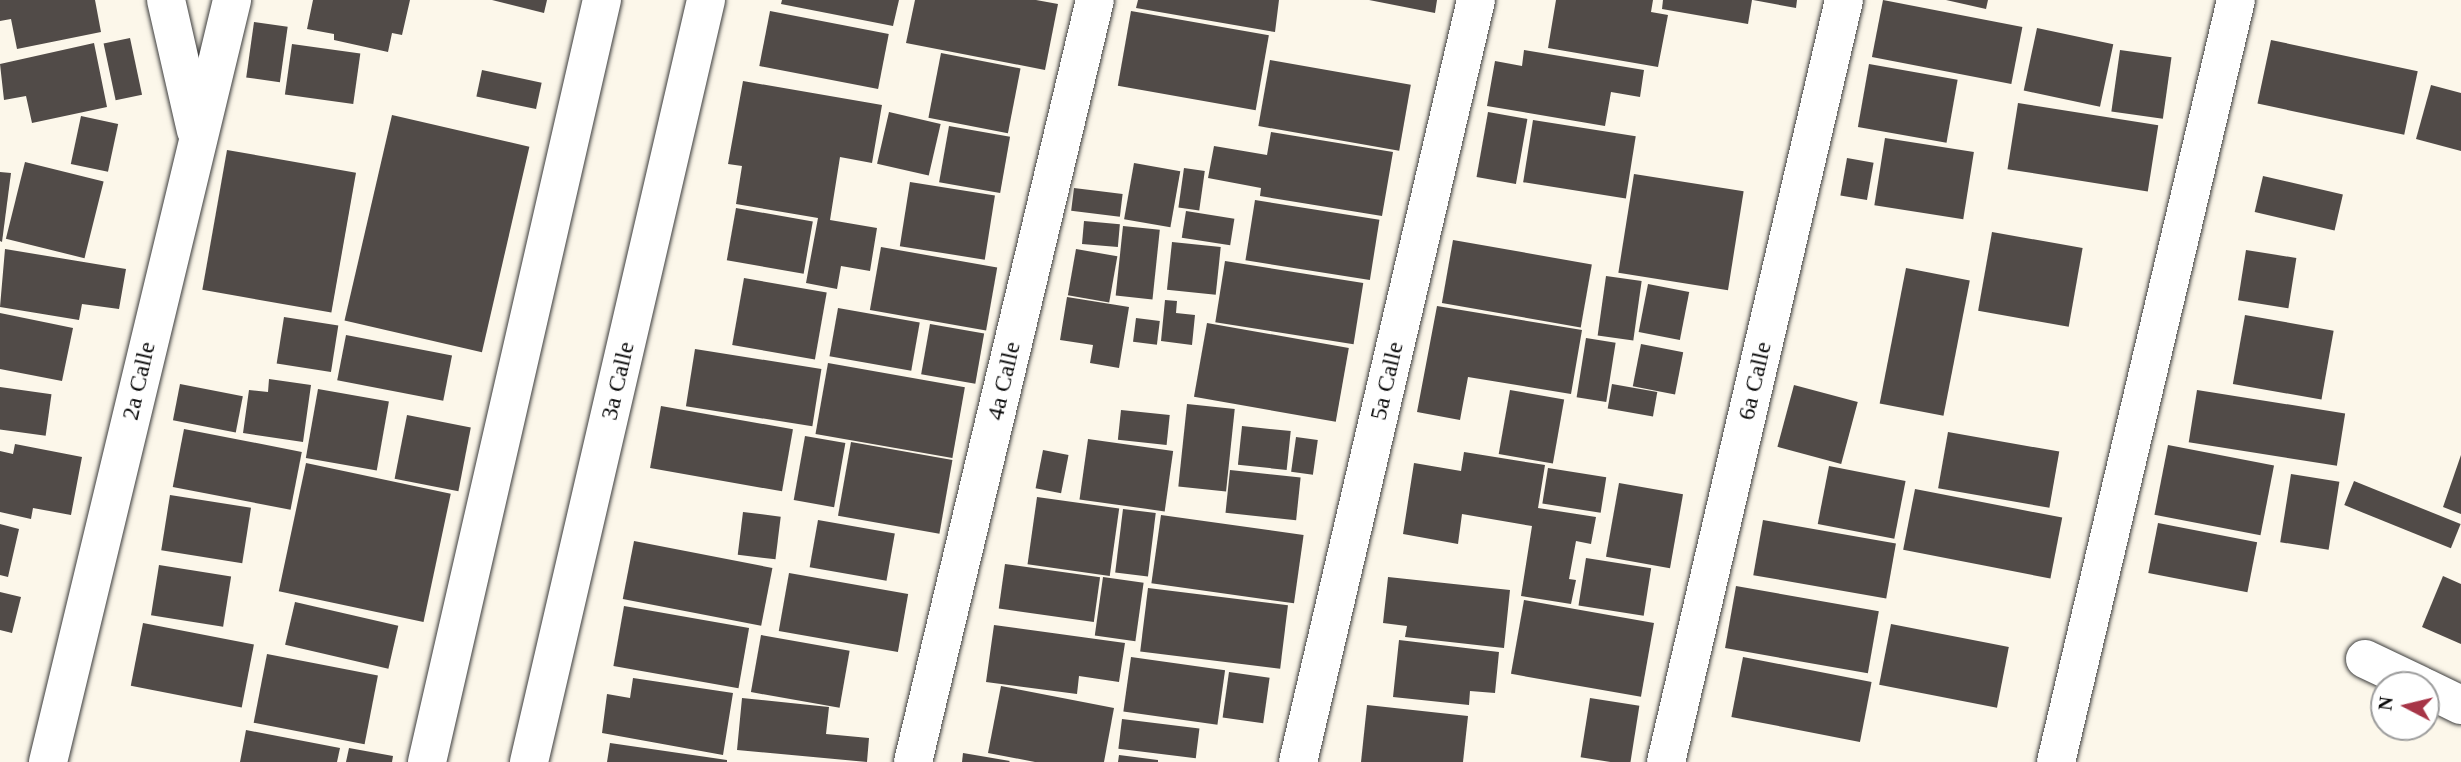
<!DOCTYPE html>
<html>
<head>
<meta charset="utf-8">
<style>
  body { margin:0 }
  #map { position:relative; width:2461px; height:762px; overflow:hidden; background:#fcf7ea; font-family:"Times New Roman",serif }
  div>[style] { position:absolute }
  .building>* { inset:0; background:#514b48; transform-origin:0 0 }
  .roads { filter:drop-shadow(0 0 2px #3d3d3d) drop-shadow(0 0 2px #3d3d3d) }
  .minor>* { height:38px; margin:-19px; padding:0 19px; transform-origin:19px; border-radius:19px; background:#fff }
  .tertiary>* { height:38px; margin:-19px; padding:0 19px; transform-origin:19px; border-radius:19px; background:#fff }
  span { translate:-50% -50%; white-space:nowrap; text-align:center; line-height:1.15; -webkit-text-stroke:7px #fff; paint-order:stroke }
  .street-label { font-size:24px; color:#0a0a0a }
  .north { position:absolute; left:2370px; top:671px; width:70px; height:70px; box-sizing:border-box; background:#fff; border:2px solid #9d9d9d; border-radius:50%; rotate:277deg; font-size:19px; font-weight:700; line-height:28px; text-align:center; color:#0a0a0a }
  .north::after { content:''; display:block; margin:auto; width:24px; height:32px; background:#a73547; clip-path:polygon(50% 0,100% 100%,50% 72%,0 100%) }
</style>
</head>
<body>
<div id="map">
  <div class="building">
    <div style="clip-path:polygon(0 0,95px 0,101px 32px,17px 49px,11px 19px,0 21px)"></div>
    <div style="clip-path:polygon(313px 0,410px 0,402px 35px,392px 33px,388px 52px,334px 40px,334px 34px,307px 29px)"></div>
    <div style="clip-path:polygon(492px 0,547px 0,544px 13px)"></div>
    <div style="clip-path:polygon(782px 0,899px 0,893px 26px,781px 4px)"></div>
    <div style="clip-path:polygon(915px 0,1036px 0,1058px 4px,1045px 70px,906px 43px)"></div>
    <div style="clip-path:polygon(1138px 0,1279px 0,1275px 32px,1136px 8px)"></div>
    <div style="clip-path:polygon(1369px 0,1437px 0,1435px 13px)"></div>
    <div style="clip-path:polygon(1556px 0,1653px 0,1651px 12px,1668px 15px,1658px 67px,1548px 48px)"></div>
    <div style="clip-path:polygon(1663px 0,1752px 0,1748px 24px,1662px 9px)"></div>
    <div style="clip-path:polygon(1753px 0,1797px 0,1796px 8px)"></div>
    <div style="left:1883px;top:0;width:142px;height:58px;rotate:11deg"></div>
    <div style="clip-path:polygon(1946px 0,1988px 0,1986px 9px)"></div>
    <div style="left:770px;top:11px;width:121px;height:56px;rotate:11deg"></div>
    <div style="left:1131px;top:11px;width:140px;height:76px;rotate:10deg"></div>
    <div style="left:254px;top:22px;width:34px;height:56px;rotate:8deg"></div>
    <div style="left:2037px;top:28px;width:78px;height:64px;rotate:12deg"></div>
    <div style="left:130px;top:38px;width:58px;height:27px;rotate:78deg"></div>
    <div style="left:2271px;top:40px;width:150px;height:65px;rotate:12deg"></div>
    <div style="clip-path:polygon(94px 43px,107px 107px,32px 123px,26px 96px,4px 100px,0 64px)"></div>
    <div style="left:292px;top:44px;width:69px;height:51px;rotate:8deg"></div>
    <div style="clip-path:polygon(1524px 50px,1644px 70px,1640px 97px,1611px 92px,1605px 126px,1487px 106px,1495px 61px,1522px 66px)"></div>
    <div style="left:2120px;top:50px;width:52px;height:62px;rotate:8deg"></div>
    <div style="left:941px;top:53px;width:81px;height:66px;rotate:11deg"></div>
    <div style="left:1270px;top:60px;width:143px;height:67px;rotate:10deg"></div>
    <div style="left:1869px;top:64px;width:90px;height:64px;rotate:10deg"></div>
    <div style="left:482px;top:70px;width:61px;height:27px;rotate:12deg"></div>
    <div style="clip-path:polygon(743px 81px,882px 105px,872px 163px,840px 157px,830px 220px,877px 228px,870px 271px,841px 266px,837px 289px,806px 283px,818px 218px,736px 204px,742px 166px,728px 164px)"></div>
    <div style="clip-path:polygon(2431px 85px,2461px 93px,2461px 151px,2416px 139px)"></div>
    <div style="left:2018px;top:103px;width:142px;height:67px;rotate:9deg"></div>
    <div style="left:889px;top:112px;width:53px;height:53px;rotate:13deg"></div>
    <div style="left:1488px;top:112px;width:40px;height:66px;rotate:10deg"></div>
    <div style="left:392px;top:115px;width:141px;height:211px;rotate:13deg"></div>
    <div style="left:81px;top:116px;width:38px;height:49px;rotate:12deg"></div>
    <div style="left:1533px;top:120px;width:104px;height:63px;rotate:9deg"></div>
    <div style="left:949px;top:126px;width:62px;height:57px;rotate:10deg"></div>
    <div style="clip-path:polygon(1271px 132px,1393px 152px,1382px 216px,1260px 196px,1261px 188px,1208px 178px,1214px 146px,1267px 155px)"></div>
    <div style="left:1885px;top:138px;width:90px;height:68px;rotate:9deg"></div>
    <div style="left:227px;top:150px;width:131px;height:142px;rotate:10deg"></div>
    <div style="left:1847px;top:158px;width:27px;height:38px;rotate:10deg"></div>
    <div style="left:25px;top:162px;width:81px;height:79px;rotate:14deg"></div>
    <div style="left:1134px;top:163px;width:47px;height:57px;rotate:10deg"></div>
    <div style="left:1184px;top:168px;width:21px;height:40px;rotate:8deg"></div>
    <div style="clip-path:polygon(0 172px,11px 173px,2px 242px,0 241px)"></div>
    <div style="left:1634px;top:174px;width:111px;height:100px;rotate:9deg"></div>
    <div style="left:2263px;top:176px;width:82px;height:37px;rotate:13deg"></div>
    <div style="left:910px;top:182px;width:86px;height:65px;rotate:9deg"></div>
    <div style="left:1074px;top:188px;width:49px;height:23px;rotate:7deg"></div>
    <div style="left:1255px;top:200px;width:126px;height:61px;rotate:9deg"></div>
    <div style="left:736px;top:208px;width:78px;height:53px;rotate:10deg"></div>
    <div style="left:1186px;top:211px;width:49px;height:27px;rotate:9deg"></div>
    <div style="left:1084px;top:221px;width:36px;height:23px;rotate:5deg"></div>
    <div style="left:1123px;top:226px;width:37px;height:70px;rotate:6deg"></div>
    <div style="left:1992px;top:232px;width:92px;height:80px;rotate:10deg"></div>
    <div style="left:1453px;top:240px;width:141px;height:64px;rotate:10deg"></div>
    <div style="left:1172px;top:242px;width:49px;height:48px;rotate:6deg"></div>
    <div style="left:881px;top:247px;width:118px;height:64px;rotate:10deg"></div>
    <div style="clip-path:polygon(5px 249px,126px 269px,119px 309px,82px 304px,79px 320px,0 307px)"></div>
    <div style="left:1076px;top:249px;width:42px;height:47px;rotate:10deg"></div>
    <div style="left:2246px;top:250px;width:51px;height:51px;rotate:9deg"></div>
    <div style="left:1225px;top:261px;width:140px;height:62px;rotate:9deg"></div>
    <div style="left:1906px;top:268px;width:65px;height:138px;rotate:11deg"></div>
    <div style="left:1606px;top:276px;width:36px;height:60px;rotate:8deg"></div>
    <div style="left:744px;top:278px;width:84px;height:68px;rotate:10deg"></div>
    <div style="left:1648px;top:284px;width:42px;height:49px;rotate:11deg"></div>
    <div style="clip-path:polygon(1067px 297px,1129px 307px,1119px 368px,1090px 363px,1093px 345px,1060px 340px)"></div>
    <div style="clip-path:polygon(1165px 300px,1177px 301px,1176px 313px,1195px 315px,1192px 345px,1161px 341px)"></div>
    <div style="clip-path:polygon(1437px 306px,1582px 330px,1571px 394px,1468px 377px,1460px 420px,1417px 412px)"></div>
    <div style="left:838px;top:308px;width:83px;height:49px;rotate:10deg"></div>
    <div style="clip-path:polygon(0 313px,73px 328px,62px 381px,0 369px)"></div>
    <div style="left:2245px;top:315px;width:90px;height:70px;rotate:10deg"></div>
    <div style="left:284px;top:317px;width:55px;height:47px;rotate:9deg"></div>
    <div style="left:1136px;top:318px;width:24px;height:24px;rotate:7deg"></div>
    <div style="left:1207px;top:323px;width:144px;height:75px;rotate:10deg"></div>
    <div style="left:930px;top:324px;width:55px;height:51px;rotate:10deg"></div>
    <div style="left:346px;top:335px;width:108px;height:46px;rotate:11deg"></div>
    <div style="left:1586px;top:338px;width:30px;height:60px;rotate:9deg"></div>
    <div style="left:1641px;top:344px;width:43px;height:43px;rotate:11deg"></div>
    <div style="left:695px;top:349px;width:128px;height:58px;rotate:9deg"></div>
    <div style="left:828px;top:363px;width:139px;height:72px;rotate:10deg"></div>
    <div style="clip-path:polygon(269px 379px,311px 385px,303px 442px,243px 433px,249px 390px,268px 392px)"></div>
    <div style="left:180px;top:384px;width:64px;height:37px;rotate:11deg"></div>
    <div style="left:1612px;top:384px;width:46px;height:25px;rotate:10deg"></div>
    <div style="left:1794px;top:385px;width:66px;height:64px;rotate:15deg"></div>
    <div style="left:0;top:387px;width:52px;height:42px;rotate:8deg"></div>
    <div style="left:318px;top:389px;width:72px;height:70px;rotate:10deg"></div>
    <div style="left:1510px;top:390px;width:55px;height:65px;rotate:10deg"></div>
    <div style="left:2197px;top:390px;width:150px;height:53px;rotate:9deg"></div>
    <div style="left:1187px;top:404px;width:48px;height:83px;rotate:6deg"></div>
    <div style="left:661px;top:406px;width:134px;height:63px;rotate:10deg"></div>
    <div style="left:1121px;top:410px;width:49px;height:30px;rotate:6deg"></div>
    <div style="left:407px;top:415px;width:65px;height:65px;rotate:11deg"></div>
    <div style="left:1242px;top:426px;width:49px;height:39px;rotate:6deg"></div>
    <div style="left:184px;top:429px;width:120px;height:59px;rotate:11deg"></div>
    <div style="left:1948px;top:432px;width:113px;height:57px;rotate:10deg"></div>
    <div style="left:805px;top:436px;width:41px;height:65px;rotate:10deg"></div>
    <div style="left:1296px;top:437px;width:22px;height:35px;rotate:8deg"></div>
    <div style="left:1088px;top:439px;width:86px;height:61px;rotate:8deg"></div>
    <div style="left:851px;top:442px;width:103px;height:75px;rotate:10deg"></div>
    <div style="clip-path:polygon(15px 444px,82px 457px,71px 515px,33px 508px,31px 519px,0 512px,0 451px,13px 454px)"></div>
    <div style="left:2168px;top:445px;width:108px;height:71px;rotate:11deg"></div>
    <div style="left:1043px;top:450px;width:26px;height:39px;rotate:11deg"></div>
    <div style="clip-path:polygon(1464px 452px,1545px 465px,1538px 508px,1596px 517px,1591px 544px,1576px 541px,1569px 579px,1576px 580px,1571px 604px,1521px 596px,1532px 526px,1462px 514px,1458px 544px,1403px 534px,1414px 463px,1461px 471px)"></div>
    <div style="clip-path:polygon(2461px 455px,2461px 514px,2443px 507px)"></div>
    <div style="left:306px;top:463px;width:148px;height:131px;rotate:12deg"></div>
    <div style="left:1829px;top:466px;width:78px;height:59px;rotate:11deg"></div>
    <div style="left:1548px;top:468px;width:59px;height:36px;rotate:9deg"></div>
    <div style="left:1230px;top:470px;width:71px;height:43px;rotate:6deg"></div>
    <div style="left:2291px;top:474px;width:49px;height:69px;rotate:9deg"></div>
    <div style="left:2354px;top:481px;width:115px;height:26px;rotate:22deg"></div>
    <div style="left:1619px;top:483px;width:65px;height:75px;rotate:10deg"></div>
    <div style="left:1915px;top:489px;width:150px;height:62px;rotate:11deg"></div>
    <div style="left:170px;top:495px;width:82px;height:56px;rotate:9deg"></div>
    <div style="left:1037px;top:497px;width:83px;height:68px;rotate:8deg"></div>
    <div style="left:1123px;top:509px;width:33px;height:64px;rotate:7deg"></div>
    <div style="left:743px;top:512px;width:38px;height:43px;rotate:7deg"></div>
    <div style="left:1161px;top:515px;width:144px;height:69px;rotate:8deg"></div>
    <div style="left:818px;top:520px;width:78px;height:48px;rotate:10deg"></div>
    <div style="left:1763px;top:520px;width:135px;height:56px;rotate:10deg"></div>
    <div style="left:2158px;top:523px;width:101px;height:51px;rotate:11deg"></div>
    <div style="clip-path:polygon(0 524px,19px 529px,8px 577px,0 575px)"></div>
    <div style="left:634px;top:541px;width:141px;height:59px;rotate:11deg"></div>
    <div style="left:1586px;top:558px;width:66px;height:48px;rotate:9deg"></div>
    <div style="left:1005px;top:564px;width:96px;height:45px;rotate:8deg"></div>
    <div style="left:159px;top:565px;width:73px;height:51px;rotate:9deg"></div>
    <div style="left:789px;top:573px;width:121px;height:59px;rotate:10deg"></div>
    <div style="clip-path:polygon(2443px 576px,2461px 584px,2461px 644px,2422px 627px)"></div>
    <div style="left:1103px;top:577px;width:41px;height:59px;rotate:8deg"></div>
    <div style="clip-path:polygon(1388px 577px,1510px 590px,1504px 648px,1405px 637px,1407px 626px,1383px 623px)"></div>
    <div style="left:1736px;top:586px;width:145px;height:63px;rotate:10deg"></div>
    <div style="left:1148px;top:588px;width:141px;height:64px;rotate:7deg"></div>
    <div style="clip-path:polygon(0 592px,21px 597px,12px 633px,0 630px)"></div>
    <div style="left:1524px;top:600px;width:132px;height:75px;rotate:10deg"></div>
    <div style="left:295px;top:602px;width:106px;height:44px;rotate:13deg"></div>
    <div style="left:624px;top:606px;width:127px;height:61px;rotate:10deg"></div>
    <div style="left:143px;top:623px;width:113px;height:64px;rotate:11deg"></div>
    <div style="left:1891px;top:624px;width:120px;height:62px;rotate:11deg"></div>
    <div style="clip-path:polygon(994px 625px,1125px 643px,1119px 682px,1079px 676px,1077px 694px,986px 682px)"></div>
    <div style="left:761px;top:635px;width:90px;height:58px;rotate:10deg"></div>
    <div style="clip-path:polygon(1399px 640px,1499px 652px,1495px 693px,1470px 691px,1469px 705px,1393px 697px)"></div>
    <div style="left:267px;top:654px;width:113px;height:70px;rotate:11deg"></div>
    <div style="left:1131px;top:657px;width:95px;height:55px;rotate:8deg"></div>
    <div style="left:1743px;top:657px;width:131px;height:61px;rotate:11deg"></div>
    <div style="left:1229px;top:672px;width:41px;height:46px;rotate:8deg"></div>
    <div style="clip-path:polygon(633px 678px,733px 693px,723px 755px,602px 733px,607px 694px,630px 698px)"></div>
    <div style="clip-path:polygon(1001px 686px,1114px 708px,1104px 762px,1035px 762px,988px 753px)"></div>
    <div style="clip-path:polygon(742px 698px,829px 707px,826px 734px,869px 738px,867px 762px,737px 750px)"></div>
    <div style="left:1590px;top:698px;width:50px;height:60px;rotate:9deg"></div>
    <div style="clip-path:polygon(1367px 705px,1468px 716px,1463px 762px,1361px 762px)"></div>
    <div style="left:1122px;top:719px;width:78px;height:30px;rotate:7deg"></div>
    <div style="clip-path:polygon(246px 730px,340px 748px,337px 762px,240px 762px)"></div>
    <div style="clip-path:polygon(610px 743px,727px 760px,727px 762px,607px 762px)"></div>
    <div style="clip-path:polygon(349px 748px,393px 756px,392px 762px,346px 762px)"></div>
    <div style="clip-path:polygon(963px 753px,1010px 761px,1009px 762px,962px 762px)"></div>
    <div style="clip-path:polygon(1119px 755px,1158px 760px,1158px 762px,1118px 762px)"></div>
  </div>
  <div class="roads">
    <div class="minor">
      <div style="left:166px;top:0;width:134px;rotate:77.1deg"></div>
      <div style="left:2365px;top:659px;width:61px;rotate:25.3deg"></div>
      <div style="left:2426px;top:688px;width:39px;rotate:26deg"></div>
      <div style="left:48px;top:762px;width:784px;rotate:-76.42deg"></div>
      <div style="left:913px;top:762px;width:783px;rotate:-76.57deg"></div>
      <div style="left:1298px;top:762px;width:783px;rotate:-76.85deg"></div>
      <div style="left:1666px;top:762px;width:783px;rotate:-76.85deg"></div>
      <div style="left:2056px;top:762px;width:783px;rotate:-76.71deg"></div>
    </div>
    <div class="tertiary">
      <div style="left:427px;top:762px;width:782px;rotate:-77.07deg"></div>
      <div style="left:529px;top:762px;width:782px;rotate:-76.92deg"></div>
    </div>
  </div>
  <div class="street-label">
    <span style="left:139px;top:381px;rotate:-77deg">2a Calle</span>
    <span style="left:618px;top:381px;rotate:-77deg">3a Calle</span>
    <span style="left:1004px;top:381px;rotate:-77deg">4a Calle</span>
    <span style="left:1387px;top:381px;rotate:-77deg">5a Calle</span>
    <span style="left:1755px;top:381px;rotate:-77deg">6a Calle</span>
  </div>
  <div class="north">N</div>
</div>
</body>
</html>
